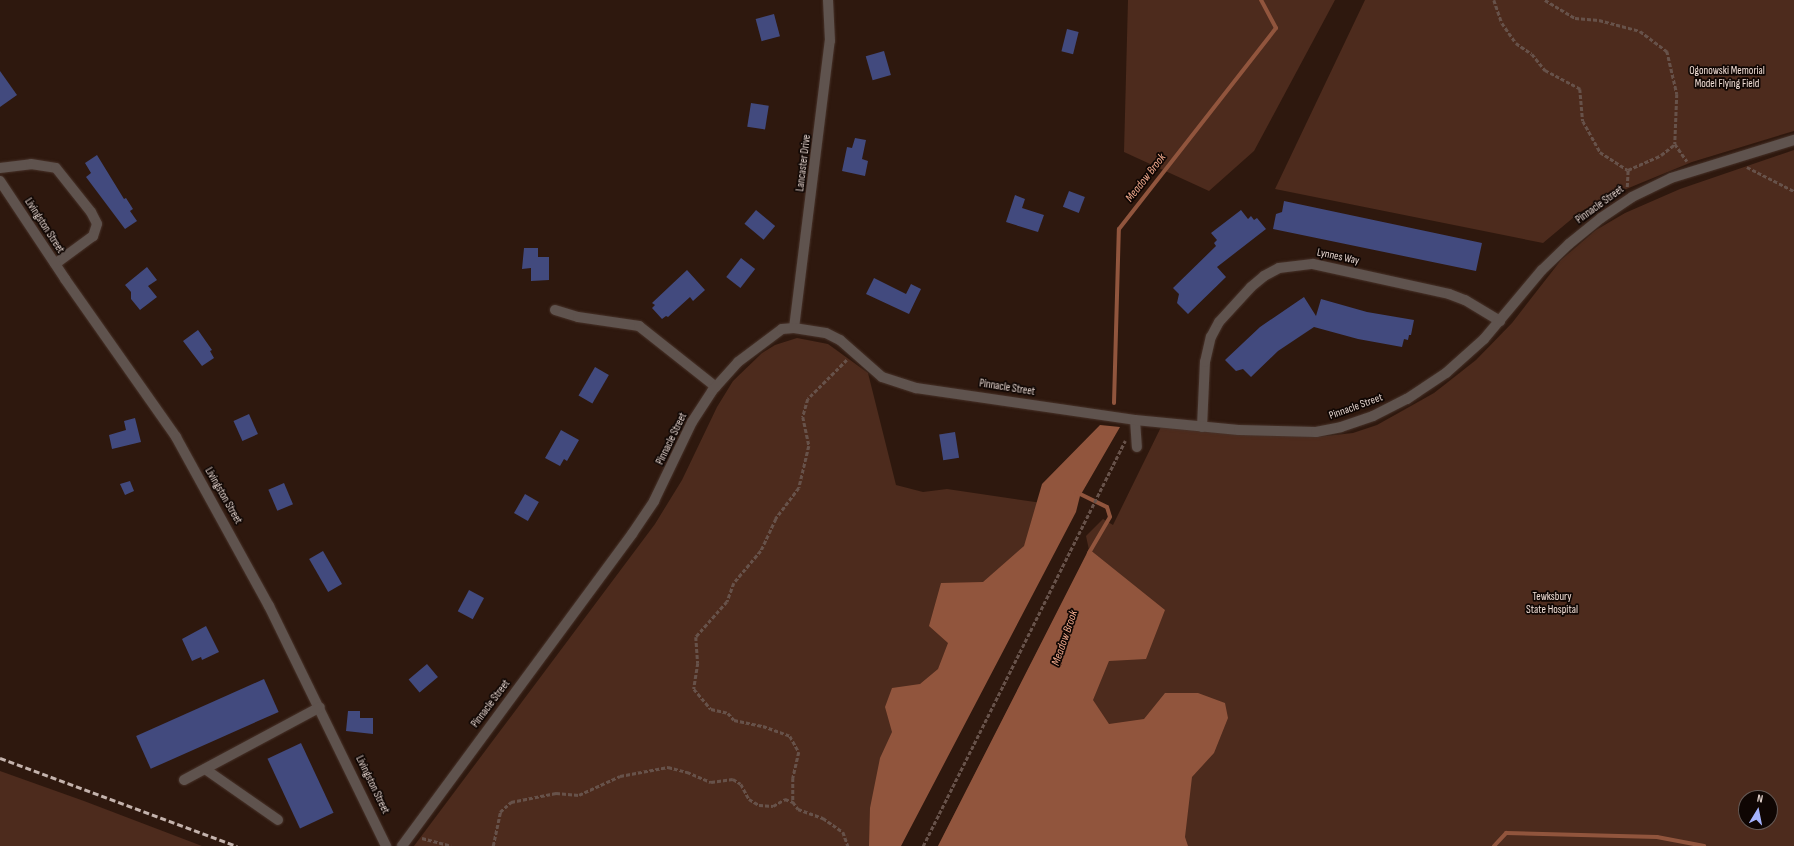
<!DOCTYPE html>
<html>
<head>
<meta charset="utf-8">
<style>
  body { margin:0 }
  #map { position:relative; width:1794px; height:846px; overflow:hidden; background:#2e180e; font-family:"Sofia Sans Condensed",sans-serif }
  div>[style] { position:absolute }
  .green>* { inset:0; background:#4d2b1d }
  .water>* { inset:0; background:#91553d }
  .stream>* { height:4px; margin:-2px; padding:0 2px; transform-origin:2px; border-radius:2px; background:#91553d }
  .building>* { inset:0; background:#424a7e; transform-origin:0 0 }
  .path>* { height:2.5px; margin-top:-1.25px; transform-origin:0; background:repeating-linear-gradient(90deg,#67524a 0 4px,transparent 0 6px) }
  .roads { filter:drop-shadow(0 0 1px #473229) drop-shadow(0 0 1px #473229) }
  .minor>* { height:10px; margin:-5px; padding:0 5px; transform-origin:5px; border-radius:5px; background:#5f534e }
  .rail>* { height:3px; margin-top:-1.5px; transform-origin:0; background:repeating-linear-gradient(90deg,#c4b3ad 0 6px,transparent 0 9px) }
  span { translate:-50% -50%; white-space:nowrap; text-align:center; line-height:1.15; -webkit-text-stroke:3.5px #0f0603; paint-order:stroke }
  .park-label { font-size:11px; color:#f2dfd7 }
  .street-label { font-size:11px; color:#e4d4ce }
  .water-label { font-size:12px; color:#f3ab8e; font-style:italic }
  .north { position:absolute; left:1738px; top:790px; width:40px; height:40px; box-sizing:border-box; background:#0f0603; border:1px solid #645854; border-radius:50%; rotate:10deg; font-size:11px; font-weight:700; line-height:16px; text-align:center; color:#e4d4ce }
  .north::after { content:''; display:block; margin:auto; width:14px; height:18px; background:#a4b2fc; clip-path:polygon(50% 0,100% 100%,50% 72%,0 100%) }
</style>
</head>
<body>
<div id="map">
  <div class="green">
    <div style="clip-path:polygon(1128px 0,1335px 0,1254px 151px,1209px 191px,1124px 152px)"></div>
    <div style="clip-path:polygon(1365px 0,1794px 0,1794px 131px,1692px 162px,1614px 194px,1580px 212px,1543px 243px,1275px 189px)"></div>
    <div style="clip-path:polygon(evenodd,1794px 150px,1794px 846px,938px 846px,1089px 550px,1086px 536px,1103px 519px,1113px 525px,1162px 425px,1317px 437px,1353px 433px,1377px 425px,1434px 393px,1476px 360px,1512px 323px,1561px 260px,1596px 230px,1625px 213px,1680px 189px,1794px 150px,1746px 798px,1770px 798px,1770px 822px,1746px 822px,1746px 798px)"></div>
    <div style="clip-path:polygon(797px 338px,828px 344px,868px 373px,896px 485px,923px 492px,947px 489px,1056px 505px,901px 846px,414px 846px,655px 524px,682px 480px,717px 407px,733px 381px,762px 353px,775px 345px)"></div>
    <div style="clip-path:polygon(0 771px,84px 801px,202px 846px,0 846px)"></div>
  </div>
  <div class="water">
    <div style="clip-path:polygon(1100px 425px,1120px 427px,1080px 496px,1076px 512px,901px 846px,869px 846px,870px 808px,880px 758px,892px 732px,885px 707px,892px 688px,920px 684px,938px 669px,948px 643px,929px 626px,941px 583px,983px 582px,1024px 546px,1042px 484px)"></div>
    <div style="clip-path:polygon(1089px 549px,1165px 610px,1146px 659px,1109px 661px,1093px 700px,1109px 724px,1144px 719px,1165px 693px,1198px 693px,1225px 703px,1228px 718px,1214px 753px,1192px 777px,1185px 837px,1188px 846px,938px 846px)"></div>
  </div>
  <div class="stream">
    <div style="left:1114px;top:403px;width:174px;rotate:-88.4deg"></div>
    <div style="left:1119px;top:229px;width:255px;rotate:-52deg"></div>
    <div style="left:1276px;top:28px;width:32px;rotate:-118deg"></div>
    <div style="left:1076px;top:492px;width:34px;rotate:26deg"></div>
    <div style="left:1107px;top:507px;width:10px;rotate:73deg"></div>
    <div style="left:1110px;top:517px;width:42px;rotate:120.3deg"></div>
    <div style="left:1494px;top:846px;width:18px;rotate:-47deg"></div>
    <div style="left:1506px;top:833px;width:151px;rotate:1.5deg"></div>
    <div style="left:1657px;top:837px;width:48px;rotate:10.8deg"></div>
  </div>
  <div class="building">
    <div style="left:774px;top:14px;width:23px;height:19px;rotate:75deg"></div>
    <div style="left:1067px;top:29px;width:12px;height:23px;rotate:14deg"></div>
    <div style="left:884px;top:51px;width:25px;height:19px;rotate:74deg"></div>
    <div style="clip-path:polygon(0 71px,17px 95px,0 107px)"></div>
    <div style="left:751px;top:103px;width:18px;height:24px;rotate:9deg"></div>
    <div style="clip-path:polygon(855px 138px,866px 140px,862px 159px,868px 161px,865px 176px,842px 171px,847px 147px,852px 148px)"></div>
    <div style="clip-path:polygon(97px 155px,124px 199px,126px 198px,133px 209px,130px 211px,137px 221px,125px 229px,86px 177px,91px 173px,85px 163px)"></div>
    <div style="left:1069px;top:191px;width:17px;height:17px;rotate:21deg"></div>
    <div style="clip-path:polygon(1015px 195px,1025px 199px,1022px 208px,1044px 215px,1038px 232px,1006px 222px)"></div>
    <div style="clip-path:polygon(1284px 201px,1482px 243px,1476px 271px,1273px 229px,1276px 214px,1282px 212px)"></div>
    <div style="left:756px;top:210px;width:25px;height:18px;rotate:40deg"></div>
    <div style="clip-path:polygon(1241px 210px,1248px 219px,1251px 216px,1254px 220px,1257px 218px,1266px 229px,1217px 267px,1226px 277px,1188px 314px,1177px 303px,1179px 294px,1173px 288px,1216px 246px,1214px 243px,1217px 240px,1211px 233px)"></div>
    <div style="clip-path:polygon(524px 248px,538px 248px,538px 257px,549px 257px,549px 280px,531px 281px,531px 268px,522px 269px)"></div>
    <div style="left:741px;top:258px;width:18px;height:24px;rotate:38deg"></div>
    <div style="clip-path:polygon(147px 267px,157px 280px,148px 286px,157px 297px,140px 310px,131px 299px,131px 292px,125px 285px)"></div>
    <div style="clip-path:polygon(687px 270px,705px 290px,693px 301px,690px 297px,668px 317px,666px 316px,662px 319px,652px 308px,655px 305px,652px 303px)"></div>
    <div style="clip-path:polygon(874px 278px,906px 294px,911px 284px,921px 289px,909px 314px,866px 294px)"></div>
    <div style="clip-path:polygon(1304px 297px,1316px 316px,1321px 299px,1367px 312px,1414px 320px,1411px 335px,1409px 335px,1408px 340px,1404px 339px,1402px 347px,1358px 339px,1314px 327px,1278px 351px,1251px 377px,1243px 369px,1236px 371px,1225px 360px,1260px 327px)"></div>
    <div style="clip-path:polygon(198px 330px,212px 350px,210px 351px,214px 358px,202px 366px,183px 341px)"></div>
    <div style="left:595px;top:367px;width:16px;height:33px;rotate:30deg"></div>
    <div style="left:249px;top:414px;width:22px;height:17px;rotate:66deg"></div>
    <div style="clip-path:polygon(135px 418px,141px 442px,112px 449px,109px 435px,126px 430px,124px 421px)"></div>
    <div style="clip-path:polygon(561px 430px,579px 440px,567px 461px,564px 459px,560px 466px,545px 458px)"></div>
    <div style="left:955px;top:432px;width:26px;height:16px;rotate:81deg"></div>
    <div style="clip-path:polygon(130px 481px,134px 491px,125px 495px,120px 484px)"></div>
    <div style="left:284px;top:483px;width:23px;height:17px;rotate:67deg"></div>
    <div style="left:525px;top:494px;width:16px;height:22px;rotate:30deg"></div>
    <div style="left:323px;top:551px;width:38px;height:16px;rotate:60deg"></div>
    <div style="left:469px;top:590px;width:17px;height:24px;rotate:28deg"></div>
    <div style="clip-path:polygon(206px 626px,219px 652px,202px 660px,201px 657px,192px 661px,182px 639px)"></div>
    <div style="left:427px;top:664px;width:17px;height:24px;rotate:50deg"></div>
    <div style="left:264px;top:679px;width:36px;height:140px;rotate:66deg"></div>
    <div style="clip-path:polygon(348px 711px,360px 711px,360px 718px,373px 718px,373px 734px,346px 731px)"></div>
    <div style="left:301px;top:743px;width:77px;height:37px;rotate:65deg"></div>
  </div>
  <div class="path">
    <div style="left:1494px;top:0;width:24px;rotate:71deg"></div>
    <div style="left:1502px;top:23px;width:24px;rotate:55deg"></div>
    <div style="left:1516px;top:43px;width:19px;rotate:35deg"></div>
    <div style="left:1532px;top:54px;width:21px;rotate:51deg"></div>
    <div style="left:1545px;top:70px;width:40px;rotate:28deg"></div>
    <div style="left:1580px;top:89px;width:32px;rotate:85deg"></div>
    <div style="left:1583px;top:121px;width:35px;rotate:61deg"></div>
    <div style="left:1600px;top:152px;width:33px;rotate:33deg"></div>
    <div style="left:1545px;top:0;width:35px;rotate:31deg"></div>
    <div style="left:1575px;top:18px;width:24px;rotate:5deg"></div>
    <div style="left:1599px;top:20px;width:42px;rotate:15deg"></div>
    <div style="left:1640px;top:31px;width:34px;rotate:37deg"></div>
    <div style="left:1667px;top:51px;width:44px;rotate:76.9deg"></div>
    <div style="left:1677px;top:94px;width:50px;rotate:92.3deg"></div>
    <div style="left:1675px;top:144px;width:21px;rotate:55deg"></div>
    <div style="left:1747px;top:167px;width:53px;rotate:27.1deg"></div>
    <div style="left:1627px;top:187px;width:17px;rotate:-87deg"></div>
    <div style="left:1628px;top:170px;width:36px;rotate:-24deg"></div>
    <div style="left:1661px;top:155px;width:18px;rotate:-38deg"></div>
    <div style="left:847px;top:360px;width:55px;rotate:135deg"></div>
    <div style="left:808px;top:399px;width:19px;rotate:106deg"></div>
    <div style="left:803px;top:417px;width:30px;rotate:78deg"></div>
    <div style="left:809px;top:446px;width:43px;rotate:103.4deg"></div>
    <div style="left:799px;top:488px;width:39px;rotate:127deg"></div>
    <div style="left:776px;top:519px;width:35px;rotate:115deg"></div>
    <div style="left:761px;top:551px;width:42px;rotate:130.2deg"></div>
    <div style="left:734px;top:583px;width:20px;rotate:110deg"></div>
    <div style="left:727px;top:602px;width:47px;rotate:131.5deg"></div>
    <div style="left:696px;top:637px;width:26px;rotate:86deg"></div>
    <div style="left:698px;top:663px;width:26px;rotate:99deg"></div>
    <div style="left:694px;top:689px;width:26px;rotate:50deg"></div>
    <div style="left:711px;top:709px;width:17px;rotate:13deg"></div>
    <div style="left:728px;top:713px;width:9px;rotate:49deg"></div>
    <div style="left:734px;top:720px;width:30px;rotate:12deg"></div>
    <div style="left:763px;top:726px;width:29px;rotate:20deg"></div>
    <div style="left:790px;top:736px;width:18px;rotate:61deg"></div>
    <div style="left:799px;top:752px;width:27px;rotate:103deg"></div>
    <div style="left:793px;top:778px;width:24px;rotate:90deg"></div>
    <div style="left:793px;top:802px;width:9px;rotate:54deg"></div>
    <div style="left:798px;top:809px;width:27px;rotate:20deg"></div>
    <div style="left:823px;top:818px;width:24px;rotate:35deg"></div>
    <div style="left:843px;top:832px;width:15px;rotate:70deg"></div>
    <div style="left:422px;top:838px;width:30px;rotate:15deg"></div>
    <div style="left:493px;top:846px;width:35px;rotate:-78deg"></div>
    <div style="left:500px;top:812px;width:15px;rotate:-42deg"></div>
    <div style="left:511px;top:802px;width:46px;rotate:-11.3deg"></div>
    <div style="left:556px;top:793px;width:23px;rotate:5deg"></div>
    <div style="left:579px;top:795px;width:45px;rotate:-24.9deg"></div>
    <div style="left:620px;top:776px;width:49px;rotate:-10.6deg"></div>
    <div style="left:668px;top:767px;width:20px;rotate:15deg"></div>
    <div style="left:687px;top:772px;width:26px;rotate:23deg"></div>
    <div style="left:711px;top:782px;width:22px;rotate:-8deg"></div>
    <div style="left:733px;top:779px;width:9px;rotate:32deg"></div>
    <div style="left:741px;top:784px;width:17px;rotate:62deg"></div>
    <div style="left:749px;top:799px;width:12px;rotate:31deg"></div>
    <div style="left:759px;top:805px;width:14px;rotate:4deg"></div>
    <div style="left:773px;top:806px;width:14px;rotate:-30deg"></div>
    <div style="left:785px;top:799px;width:9px;rotate:21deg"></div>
    <div style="left:923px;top:846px;width:453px;rotate:-63.5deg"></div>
  </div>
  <div class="roads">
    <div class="minor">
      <div style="left:0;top:168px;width:31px;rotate:-7deg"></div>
      <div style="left:31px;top:164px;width:25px;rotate:9deg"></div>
      <div style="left:56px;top:168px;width:56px;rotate:51.5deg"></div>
      <div style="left:91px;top:212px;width:13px;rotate:63deg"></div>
      <div style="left:97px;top:224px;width:13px;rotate:108deg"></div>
      <div style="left:93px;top:236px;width:47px;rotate:143.6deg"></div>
      <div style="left:0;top:181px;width:118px;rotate:56.4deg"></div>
      <div style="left:65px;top:279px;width:193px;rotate:54.9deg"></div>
      <div style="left:176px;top:437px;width:193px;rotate:61.2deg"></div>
      <div style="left:269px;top:606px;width:267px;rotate:64deg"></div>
      <div style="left:555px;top:310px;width:24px;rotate:17deg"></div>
      <div style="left:578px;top:317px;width:62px;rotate:8.4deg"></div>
      <div style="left:639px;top:326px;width:98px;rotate:38.4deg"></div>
      <div style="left:794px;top:328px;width:289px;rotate:-82.9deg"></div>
      <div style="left:830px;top:41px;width:41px;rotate:-92.8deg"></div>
      <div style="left:1135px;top:420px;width:27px;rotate:86deg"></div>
      <div style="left:1202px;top:427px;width:65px;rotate:-87.4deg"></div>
      <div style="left:1205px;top:362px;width:26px;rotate:-77deg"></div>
      <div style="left:1211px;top:337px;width:17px;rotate:-62deg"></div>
      <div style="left:1219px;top:322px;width:47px;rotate:-47.6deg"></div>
      <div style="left:1251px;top:287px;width:17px;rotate:-40deg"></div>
      <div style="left:1264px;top:276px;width:17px;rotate:-28deg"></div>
      <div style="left:1279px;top:268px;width:34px;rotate:-7deg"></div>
      <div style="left:1313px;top:264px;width:139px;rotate:12.4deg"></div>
      <div style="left:1449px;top:294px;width:17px;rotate:21deg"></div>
      <div style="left:1465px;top:300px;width:41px;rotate:31deg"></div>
      <div style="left:205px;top:769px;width:89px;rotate:34.9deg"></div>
      <div style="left:184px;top:780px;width:154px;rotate:-28.2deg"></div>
      <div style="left:402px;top:846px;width:388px;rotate:-53.6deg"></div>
      <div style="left:632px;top:534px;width:40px;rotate:-56deg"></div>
      <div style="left:654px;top:501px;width:88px;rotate:-64.3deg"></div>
      <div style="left:692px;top:422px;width:37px;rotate:-57deg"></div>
      <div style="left:712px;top:391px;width:39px;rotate:-48deg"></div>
      <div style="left:738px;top:362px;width:55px;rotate:-36.9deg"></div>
      <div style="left:782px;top:329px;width:12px;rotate:-5deg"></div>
      <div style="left:794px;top:328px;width:32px;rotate:9deg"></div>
      <div style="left:826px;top:333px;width:16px;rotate:27deg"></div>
      <div style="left:840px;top:340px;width:56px;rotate:41.4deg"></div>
      <div style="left:882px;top:377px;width:36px;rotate:18deg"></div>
      <div style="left:916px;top:388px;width:221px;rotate:8.3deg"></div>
      <div style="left:1135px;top:420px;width:104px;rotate:5.5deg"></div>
      <div style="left:1239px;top:430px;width:77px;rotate:1.5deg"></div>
      <div style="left:1316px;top:432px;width:25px;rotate:-11deg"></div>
      <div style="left:1341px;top:427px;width:34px;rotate:-19deg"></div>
      <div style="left:1373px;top:416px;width:38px;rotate:-27deg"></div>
      <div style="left:1407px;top:399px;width:47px;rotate:-33.7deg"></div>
      <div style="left:1446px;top:373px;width:51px;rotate:-41.8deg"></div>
      <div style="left:1484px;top:339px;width:90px;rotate:-50deg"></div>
      <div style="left:1542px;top:270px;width:37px;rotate:-44deg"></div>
      <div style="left:1569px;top:244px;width:41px;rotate:-39.1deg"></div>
      <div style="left:1601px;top:218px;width:37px;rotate:-34deg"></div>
      <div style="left:1632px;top:197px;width:43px;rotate:-26deg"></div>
      <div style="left:1671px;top:178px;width:129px;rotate:-17.2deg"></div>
    </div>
  </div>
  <div class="rail">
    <div style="left:0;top:758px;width:253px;rotate:20.4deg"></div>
  </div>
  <div class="park-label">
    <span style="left:1727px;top:78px">Ogonowski Memorial<br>Model Flying Field</span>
    <span style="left:1552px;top:604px">Tewksbury<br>State Hospital</span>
  </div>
  <div class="street-label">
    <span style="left:804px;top:163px;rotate:-83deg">Lancaster Drive</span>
    <span style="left:1600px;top:205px;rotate:-36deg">Pinnacle Street</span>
    <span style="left:44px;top:226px;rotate:57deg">Livingston Street</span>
    <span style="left:1338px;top:257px;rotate:12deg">Lynnes Way</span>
    <span style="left:1007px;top:388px;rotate:9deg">Pinnacle Street</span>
    <span style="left:1356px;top:407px;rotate:-20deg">Pinnacle Street</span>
    <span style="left:672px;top:439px;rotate:-64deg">Pinnacle Street</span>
    <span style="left:223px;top:496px;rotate:60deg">Livingston Street</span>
    <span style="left:491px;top:704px;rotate:-53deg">Pinnacle Street</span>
    <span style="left:372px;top:785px;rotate:64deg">Livingston Street</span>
  </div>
  <div class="water-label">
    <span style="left:1146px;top:178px;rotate:-52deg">Meadow Brook</span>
    <span style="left:1065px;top:638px;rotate:-71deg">Meadow Brook</span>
  </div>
  <div class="north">N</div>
</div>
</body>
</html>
